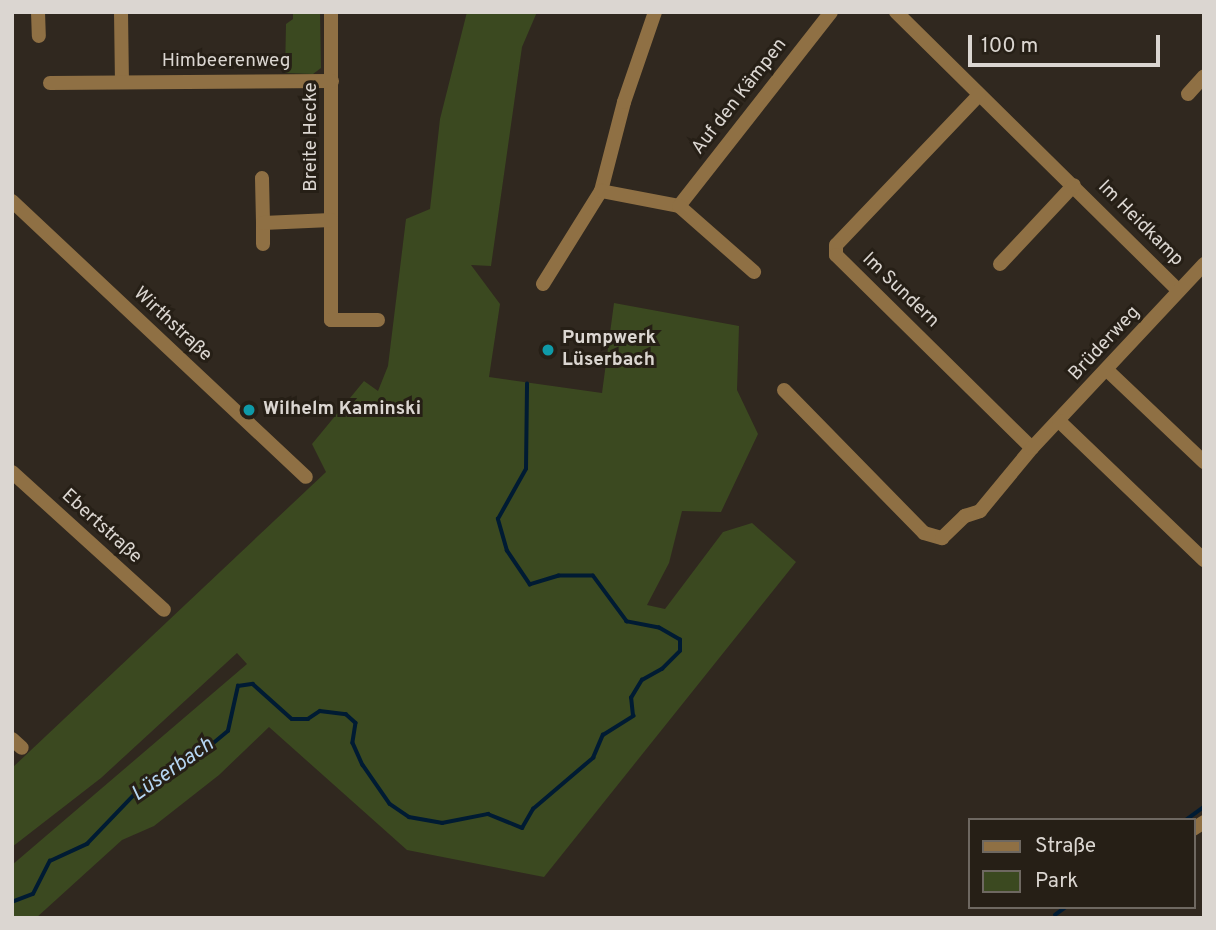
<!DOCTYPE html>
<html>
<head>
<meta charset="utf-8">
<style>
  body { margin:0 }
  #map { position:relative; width:1216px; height:930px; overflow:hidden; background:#30281f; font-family:Overpass,sans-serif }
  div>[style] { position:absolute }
  .green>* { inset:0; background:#3b4920 }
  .stream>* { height:3.5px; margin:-1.75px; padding:0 1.75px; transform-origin:1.75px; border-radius:1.75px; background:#001b33 }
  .street>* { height:14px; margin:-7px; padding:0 7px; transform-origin:7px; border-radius:7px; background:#8f7044 }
  .dots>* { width:19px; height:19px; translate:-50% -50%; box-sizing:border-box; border:4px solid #261f16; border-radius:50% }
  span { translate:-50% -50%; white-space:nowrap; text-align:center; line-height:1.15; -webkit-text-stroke:6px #261f16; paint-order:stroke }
  .street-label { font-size:19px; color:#dbd6d1 }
  .poi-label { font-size:19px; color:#dbd6d1; font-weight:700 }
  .left { translate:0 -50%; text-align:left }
  .water-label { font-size:21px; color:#b6d6f3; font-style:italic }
  .frame { position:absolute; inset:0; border:14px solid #dbd6d1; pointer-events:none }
  .legend { position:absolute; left:968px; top:818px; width:228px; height:91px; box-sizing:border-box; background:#261f16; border:2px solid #6e6861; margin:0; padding:9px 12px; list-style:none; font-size:21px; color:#dbd6d1 }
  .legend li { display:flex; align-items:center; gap:14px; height:35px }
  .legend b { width:35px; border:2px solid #6e6861 }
  .scale { position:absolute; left:968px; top:35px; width:192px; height:32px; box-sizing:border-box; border:4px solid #dbd6d1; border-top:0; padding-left:9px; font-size:21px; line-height:24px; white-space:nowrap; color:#dbd6d1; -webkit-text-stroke:5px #261f16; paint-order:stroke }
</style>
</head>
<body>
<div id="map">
  <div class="green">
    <div style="clip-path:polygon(293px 12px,320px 12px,321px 68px,313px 74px,285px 73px,286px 24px,293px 19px)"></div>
    <div style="clip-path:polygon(467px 12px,537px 12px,522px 47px,491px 266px,471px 265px,500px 304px,489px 377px,602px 393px,614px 303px,739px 326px,737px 390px,758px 434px,721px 512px,682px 511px,669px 563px,647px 605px,665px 609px,723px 532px,752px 523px,796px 562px,544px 877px,407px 850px,269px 727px,219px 775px,154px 826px,122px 840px,36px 918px,12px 918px,12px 865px,247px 664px,237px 653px,101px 778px,12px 847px,12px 768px,326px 472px,312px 444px,364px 381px,378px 391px,388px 366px,406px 219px,430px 209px,440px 119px)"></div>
  </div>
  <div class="stream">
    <div style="left:1186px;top:820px;width:22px;rotate:-36deg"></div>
    <div style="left:12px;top:902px;width:22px;rotate:-21deg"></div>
    <div style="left:33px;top:894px;width:37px;rotate:-63deg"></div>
    <div style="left:50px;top:861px;width:41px;rotate:-24.7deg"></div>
    <div style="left:87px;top:844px;width:68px;rotate:-46.2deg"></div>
    <div style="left:134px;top:795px;width:61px;rotate:-29.5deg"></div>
    <div style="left:187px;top:765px;width:53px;rotate:-39.7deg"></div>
    <div style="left:228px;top:731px;width:46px;rotate:-77.5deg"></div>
    <div style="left:238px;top:686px;width:15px;rotate:-8deg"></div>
    <div style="left:253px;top:684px;width:52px;rotate:41.9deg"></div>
    <div style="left:292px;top:719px;width:16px"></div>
    <div style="left:308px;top:719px;width:14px;rotate:-34deg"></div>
    <div style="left:320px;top:711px;width:26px;rotate:7deg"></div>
    <div style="left:346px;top:714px;width:13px;rotate:42deg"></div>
    <div style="left:356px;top:723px;width:20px;rotate:99deg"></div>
    <div style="left:353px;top:743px;width:24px;rotate:66deg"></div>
    <div style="left:363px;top:765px;width:47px;rotate:55.3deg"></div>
    <div style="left:390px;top:804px;width:23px;rotate:34deg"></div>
    <div style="left:409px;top:817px;width:34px;rotate:10deg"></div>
    <div style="left:442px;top:823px;width:47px;rotate:-11.1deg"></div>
    <div style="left:488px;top:814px;width:37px;rotate:22deg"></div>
    <div style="left:522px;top:828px;width:22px;rotate:-60deg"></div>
    <div style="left:533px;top:809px;width:79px;rotate:-40.4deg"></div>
    <div style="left:593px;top:758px;width:25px;rotate:-67deg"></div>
    <div style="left:603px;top:735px;width:36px;rotate:-32deg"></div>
    <div style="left:633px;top:716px;width:18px;rotate:-96deg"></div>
    <div style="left:631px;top:698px;width:21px;rotate:-59deg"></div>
    <div style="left:642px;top:680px;width:23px;rotate:-29deg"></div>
    <div style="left:662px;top:669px;width:25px;rotate:-45deg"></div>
    <div style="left:680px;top:651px;width:11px;rotate:-90deg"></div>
    <div style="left:680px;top:640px;width:24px;rotate:-150deg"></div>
    <div style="left:659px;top:628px;width:33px;rotate:-169deg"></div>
    <div style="left:627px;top:622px;width:57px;rotate:-126.5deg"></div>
    <div style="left:593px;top:576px;width:34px;rotate:180deg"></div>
    <div style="left:559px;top:576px;width:30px;rotate:163deg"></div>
    <div style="left:530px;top:585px;width:41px;rotate:-124.1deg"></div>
    <div style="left:507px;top:551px;width:33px;rotate:-106deg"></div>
    <div style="left:498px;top:519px;width:57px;rotate:-60.8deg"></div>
    <div style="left:526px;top:469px;width:85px;rotate:-89.3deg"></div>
    <div style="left:1055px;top:915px;width:14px;rotate:-36deg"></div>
  </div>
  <div class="street">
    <div style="left:38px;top:12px;width:24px;rotate:88deg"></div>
    <div style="left:121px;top:12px;width:70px;rotate:89.2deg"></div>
    <div style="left:331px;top:12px;width:308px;rotate:90deg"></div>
    <div style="left:331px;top:320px;width:47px"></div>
    <div style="left:896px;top:12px;width:397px;rotate:44.6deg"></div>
    <div style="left:50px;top:83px;width:282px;rotate:-0.4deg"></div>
    <div style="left:1188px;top:94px;width:24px;rotate:-48deg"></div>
    <div style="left:979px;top:95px;width:207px;rotate:133.6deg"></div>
    <div style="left:836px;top:245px;width:10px;rotate:90deg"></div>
    <div style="left:836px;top:255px;width:275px;rotate:44.6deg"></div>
    <div style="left:262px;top:178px;width:45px;rotate:88.7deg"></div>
    <div style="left:601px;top:191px;width:92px;rotate:-75.5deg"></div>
    <div style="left:624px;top:102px;width:95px;rotate:-71deg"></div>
    <div style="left:12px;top:201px;width:403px;rotate:43.2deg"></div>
    <div style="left:679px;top:206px;width:246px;rotate:-51.9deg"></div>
    <div style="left:263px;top:244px;width:21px;rotate:-90deg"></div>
    <div style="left:263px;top:223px;width:68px;rotate:-2.5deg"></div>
    <div style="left:1000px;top:264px;width:108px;rotate:-46.9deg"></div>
    <div style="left:543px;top:284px;width:110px;rotate:-58.1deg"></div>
    <div style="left:601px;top:191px;width:79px;rotate:10.9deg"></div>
    <div style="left:679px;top:206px;width:100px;rotate:41.3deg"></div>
    <div style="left:1107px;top:370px;width:134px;rotate:43.5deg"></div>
    <div style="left:784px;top:390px;width:200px;rotate:45.6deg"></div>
    <div style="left:924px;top:533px;width:19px;rotate:16deg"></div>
    <div style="left:942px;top:538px;width:32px;rotate:-44deg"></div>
    <div style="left:965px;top:516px;width:16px;rotate:-18deg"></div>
    <div style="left:980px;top:511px;width:82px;rotate:-50.5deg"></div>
    <div style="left:1032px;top:448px;width:252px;rotate:-46.9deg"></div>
    <div style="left:1059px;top:421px;width:201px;rotate:43.8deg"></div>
    <div style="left:12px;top:472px;width:205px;rotate:42.2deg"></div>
    <div style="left:12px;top:739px;width:13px;rotate:42deg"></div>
    <div style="left:1193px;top:829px;width:13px;rotate:-32deg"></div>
  </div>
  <div class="dots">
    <div style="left:548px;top:350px;background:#0f9aa8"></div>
    <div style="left:249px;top:410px;background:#0f9aa8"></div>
  </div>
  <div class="street-label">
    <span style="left:226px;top:62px">Himbeerenweg</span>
    <span style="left:740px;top:97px;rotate:-52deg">Auf den Kämpen</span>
    <span style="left:312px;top:137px;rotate:-90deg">Breite Hecke</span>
    <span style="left:1140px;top:224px;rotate:45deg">Im Heidkamp</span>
    <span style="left:900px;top:291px;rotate:44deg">Im Sundern</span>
    <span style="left:172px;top:325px;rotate:43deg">Wirthstraße</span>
    <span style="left:1105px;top:344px;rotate:-47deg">Brüderweg</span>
    <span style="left:101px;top:527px;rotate:42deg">Ebertstraße</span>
  </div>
  <div class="poi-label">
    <span class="left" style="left:562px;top:350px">Pumpwerk<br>Lüserbach</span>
    <span class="left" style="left:263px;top:410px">Wilhelm Kaminski</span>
  </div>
  <div class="water-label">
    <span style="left:173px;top:770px;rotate:-35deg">Lüserbach</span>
  </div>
  <div class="frame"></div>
  <ul class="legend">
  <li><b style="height:9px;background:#8f7044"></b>Straße</li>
  <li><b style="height:19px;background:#3b4920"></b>Park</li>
  </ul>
  <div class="scale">100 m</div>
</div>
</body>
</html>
